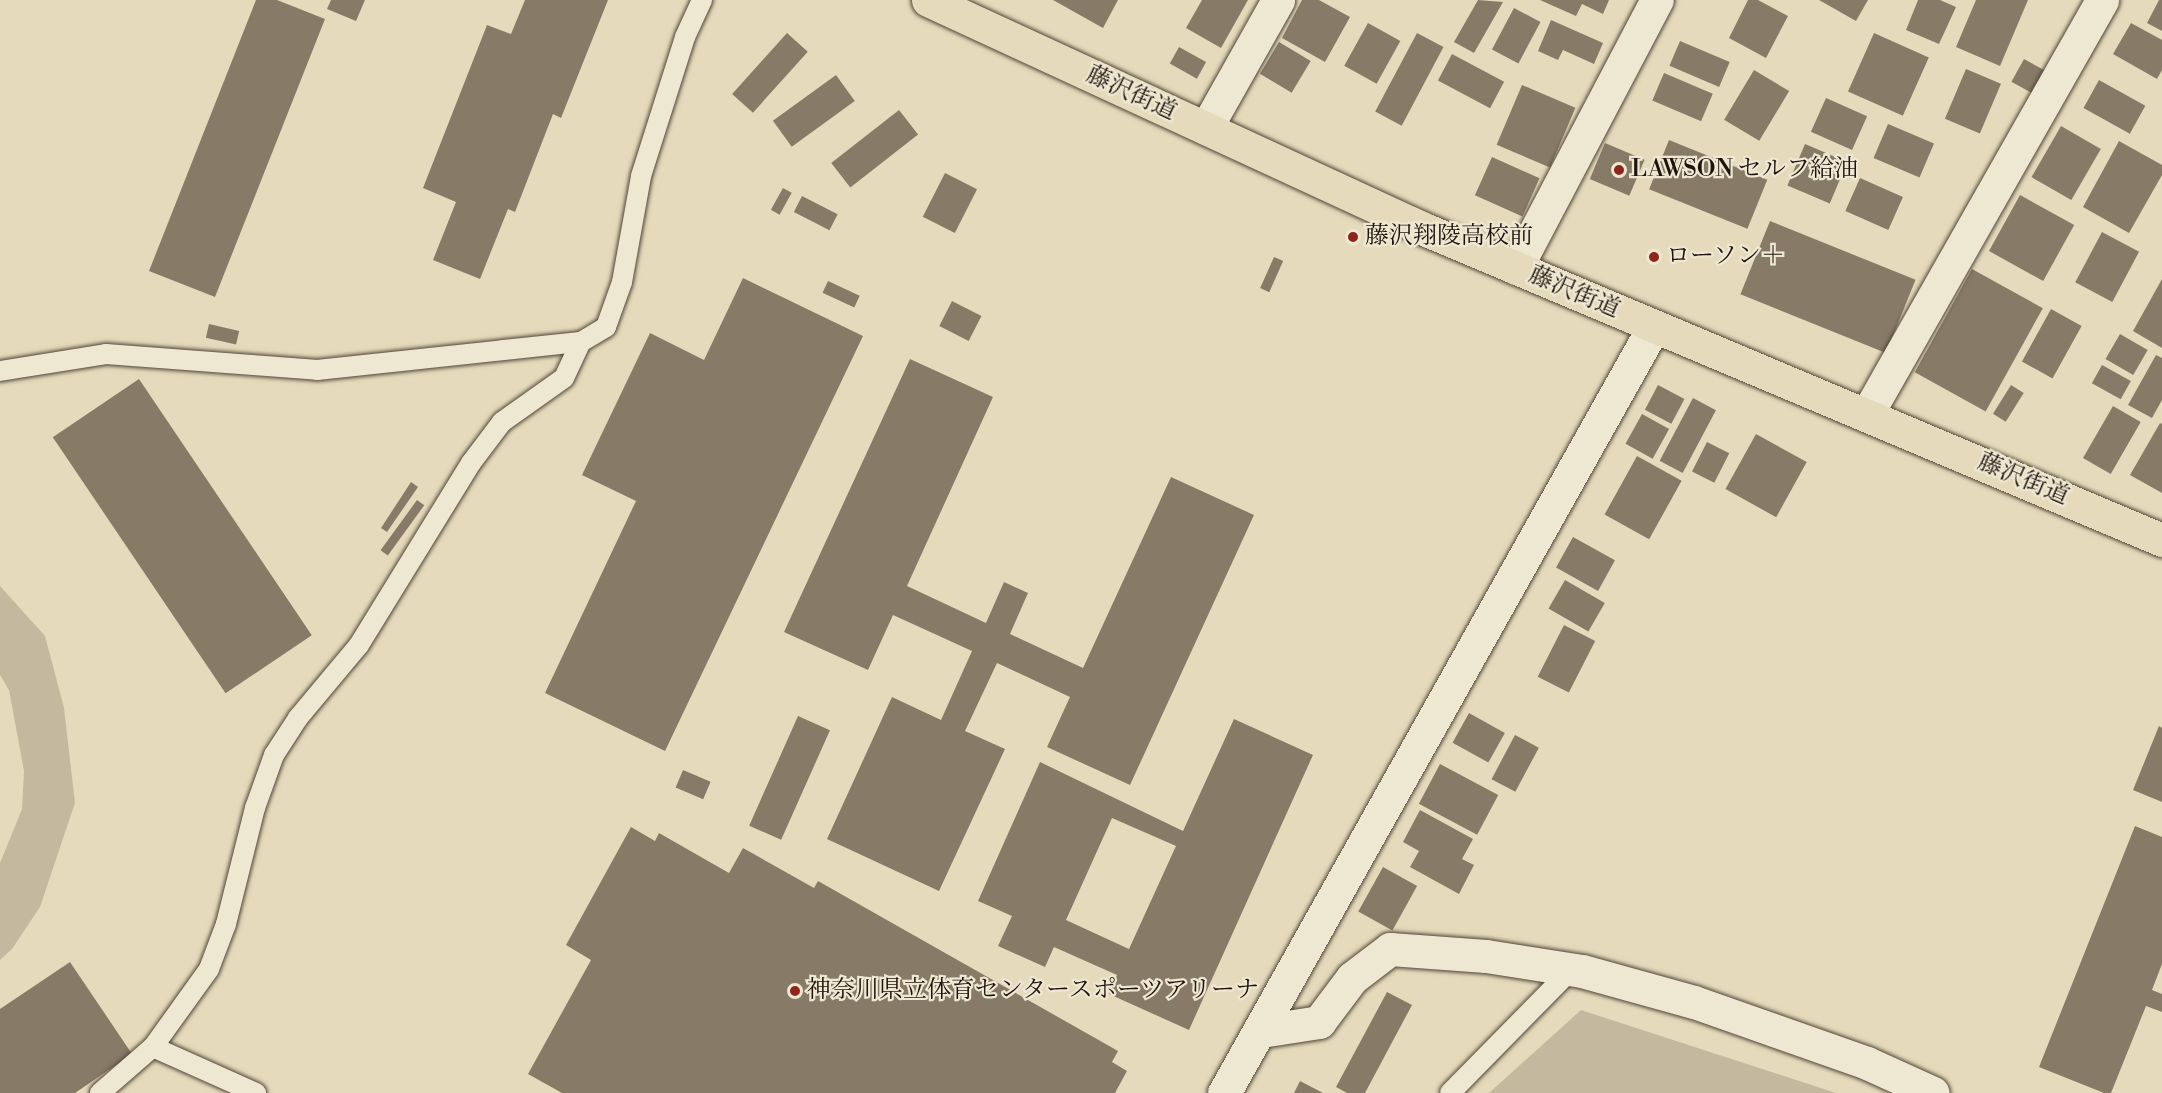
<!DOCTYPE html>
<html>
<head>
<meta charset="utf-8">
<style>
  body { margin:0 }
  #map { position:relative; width:2162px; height:1093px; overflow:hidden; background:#e5dbbc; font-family:"Libre Bodoni","Noto Serif JP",serif }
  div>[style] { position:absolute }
  .green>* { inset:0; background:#c4b99e }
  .building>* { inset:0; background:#877b67; transform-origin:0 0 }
  .roads { filter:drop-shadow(0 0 2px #524437) drop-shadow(0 0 2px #524437) }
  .lane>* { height:20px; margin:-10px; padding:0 10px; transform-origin:10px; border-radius:10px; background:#eee8d3 }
  .street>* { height:33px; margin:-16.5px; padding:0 16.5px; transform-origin:16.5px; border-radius:16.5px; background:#eee8d3 }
  .secondary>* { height:33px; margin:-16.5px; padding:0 16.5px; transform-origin:16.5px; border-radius:16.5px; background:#eee8d3 }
  .highway>* { height:33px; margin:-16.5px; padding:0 16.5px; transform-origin:16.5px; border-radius:16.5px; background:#e5dbbc }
  .dots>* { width:16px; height:16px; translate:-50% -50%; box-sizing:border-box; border:3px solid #eee8d3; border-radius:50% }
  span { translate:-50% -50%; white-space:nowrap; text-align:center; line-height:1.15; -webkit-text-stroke:4.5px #eee8d3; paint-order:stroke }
  .street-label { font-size:24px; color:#21120b }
  .poi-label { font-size:24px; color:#21120b }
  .left { translate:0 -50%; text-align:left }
</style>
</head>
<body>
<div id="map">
  <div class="green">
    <div style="clip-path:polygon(0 586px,45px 636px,64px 708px,75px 803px,40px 907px,12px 949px,0 960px,0 863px,22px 809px,24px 771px,9px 690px,0 675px)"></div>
    <div style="clip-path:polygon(1581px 1010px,1836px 1093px,1489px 1093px)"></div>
  </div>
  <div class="building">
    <div style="clip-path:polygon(256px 0,277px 0,325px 19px,215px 297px,149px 271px)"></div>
    <div style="clip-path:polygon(331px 0,365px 0,356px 21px,327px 9px)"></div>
    <div style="clip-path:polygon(525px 0,608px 0,561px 118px,553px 114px,515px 212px,508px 209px,480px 279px,433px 260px,456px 202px,423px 188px,487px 25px,511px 34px)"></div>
    <div style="clip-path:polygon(1053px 0,1118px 0,1103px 28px)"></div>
    <div style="clip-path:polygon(1202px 0,1248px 0,1221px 48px,1186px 28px)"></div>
    <div style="clip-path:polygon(1302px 0,1319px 0,1350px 17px,1325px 62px,1282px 38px)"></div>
    <div style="clip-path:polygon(1478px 0,1503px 2px,1474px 53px,1454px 42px)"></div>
    <div style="clip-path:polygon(1540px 0,1609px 0,1603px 14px,1582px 4px,1576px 16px)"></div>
    <div style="clip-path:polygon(1748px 0,1758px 0,1788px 16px,1766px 58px,1729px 38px)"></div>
    <div style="clip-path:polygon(1819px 0,1868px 0,1856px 21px)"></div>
    <div style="clip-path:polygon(1918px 0,1940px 0,1956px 7px,1939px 44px,1906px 30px)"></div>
    <div style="clip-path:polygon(1976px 0,2028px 0,2000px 66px,1956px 47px)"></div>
    <div style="clip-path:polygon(2159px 0,2162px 0,2162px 31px,2147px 23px)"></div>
    <div style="left:1514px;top:8px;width:30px;height:47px;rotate:28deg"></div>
    <div style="clip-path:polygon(1551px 20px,1603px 43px,1594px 64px,1563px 50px,1558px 60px,1538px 51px)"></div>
    <div style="left:1368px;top:23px;width:37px;height:49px;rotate:29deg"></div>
    <div style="clip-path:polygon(2131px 23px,2162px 40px,2162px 70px,2157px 79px,2113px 54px)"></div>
    <div style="left:787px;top:33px;width:28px;height:82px;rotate:42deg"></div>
    <div style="left:1417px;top:33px;width:30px;height:89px;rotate:28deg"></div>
    <div style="left:1874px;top:33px;width:60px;height:64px;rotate:24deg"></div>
    <div style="left:1680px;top:41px;width:54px;height:27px;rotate:23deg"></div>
    <div style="left:1279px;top:42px;width:37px;height:37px;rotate:31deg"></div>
    <div style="left:1179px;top:47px;width:31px;height:19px;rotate:29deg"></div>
    <div style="left:1452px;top:54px;width:59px;height:30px;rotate:28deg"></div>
    <div style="left:2024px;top:59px;width:29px;height:26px;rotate:29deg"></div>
    <div style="left:1966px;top:69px;width:38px;height:54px;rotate:23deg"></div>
    <div style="left:1754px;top:70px;width:41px;height:58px;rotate:31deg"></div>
    <div style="left:1664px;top:73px;width:53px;height:30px;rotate:23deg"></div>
    <div style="left:836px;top:75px;width:32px;height:78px;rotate:54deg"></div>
    <div style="left:2099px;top:80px;width:53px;height:32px;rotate:29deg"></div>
    <div style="left:1522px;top:85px;width:58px;height:65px;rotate:23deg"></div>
    <div style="left:1826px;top:98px;width:45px;height:37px;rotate:24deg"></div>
    <div style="left:899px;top:110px;width:31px;height:86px;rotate:52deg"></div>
    <div style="left:1888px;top:124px;width:50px;height:37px;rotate:23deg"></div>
    <div style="left:2061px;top:126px;width:46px;height:59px;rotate:30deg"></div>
    <div style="left:1669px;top:140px;width:106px;height:53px;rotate:22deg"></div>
    <div style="clip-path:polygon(2119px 141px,2162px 165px,2162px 175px,2129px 233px,2083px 207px)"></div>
    <div style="left:1605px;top:143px;width:43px;height:39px;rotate:23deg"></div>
    <div style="left:1805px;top:144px;width:46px;height:45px;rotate:23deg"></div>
    <div style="left:1492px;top:157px;width:52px;height:42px;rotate:24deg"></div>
    <div style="left:945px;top:173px;width:36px;height:49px;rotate:27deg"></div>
    <div style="left:1860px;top:178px;width:47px;height:36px;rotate:24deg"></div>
    <div style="left:783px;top:188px;width:10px;height:25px;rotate:29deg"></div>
    <div style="left:2020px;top:195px;width:62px;height:64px;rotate:29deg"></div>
    <div style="left:802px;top:196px;width:40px;height:18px;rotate:27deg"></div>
    <div style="left:1770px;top:221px;width:157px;height:79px;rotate:22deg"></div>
    <div style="left:2102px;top:232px;width:42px;height:57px;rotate:28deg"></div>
    <div style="left:1274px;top:257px;width:10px;height:34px;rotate:24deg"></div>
    <div style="left:1972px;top:269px;width:81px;height:118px;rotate:29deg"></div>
    <div style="clip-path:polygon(743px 278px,863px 336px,665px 751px,545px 693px,636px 501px,582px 475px,650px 333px,704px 360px)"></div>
    <div style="clip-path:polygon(2162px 279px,2162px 348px,2133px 331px)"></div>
    <div style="left:828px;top:281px;width:35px;height:13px;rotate:25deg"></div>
    <div style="left:952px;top:301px;width:33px;height:28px;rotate:27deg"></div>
    <div style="left:2051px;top:309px;width:35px;height:60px;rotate:29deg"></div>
    <div style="left:209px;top:324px;width:31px;height:14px;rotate:13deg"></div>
    <div style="left:2120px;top:334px;width:32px;height:29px;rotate:30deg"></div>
    <div style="clip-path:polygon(2156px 355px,2162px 358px,2162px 400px,2152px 418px,2128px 405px)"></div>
    <div style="clip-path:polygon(910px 359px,993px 397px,907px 586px,986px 623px,1004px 582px,1028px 593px,1010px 634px,1083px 668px,1171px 477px,1254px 515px,1130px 785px,1047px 747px,1070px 697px,997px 663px,965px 731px,1005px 749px,939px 891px,827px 839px,892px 697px,941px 720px,972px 651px,893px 615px,868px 670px,784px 632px)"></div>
    <div style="left:2102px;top:365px;width:33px;height:21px;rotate:29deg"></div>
    <div style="left:139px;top:379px;width:309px;height:104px;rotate:56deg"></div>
    <div style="left:1658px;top:385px;width:30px;height:28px;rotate:28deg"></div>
    <div style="left:2011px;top:385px;width:15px;height:34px;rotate:32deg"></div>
    <div style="left:1693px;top:398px;width:26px;height:71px;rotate:28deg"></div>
    <div style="left:2113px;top:406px;width:32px;height:60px;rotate:30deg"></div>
    <div style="left:1642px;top:414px;width:31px;height:34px;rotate:29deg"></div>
    <div style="clip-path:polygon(2160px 423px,2162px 424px,2162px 493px,2130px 475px)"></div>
    <div style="left:1756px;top:434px;width:58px;height:63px;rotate:29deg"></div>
    <div style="left:1707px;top:442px;width:25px;height:33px;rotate:27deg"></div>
    <div style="left:1637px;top:456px;width:51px;height:67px;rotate:29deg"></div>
    <div style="clip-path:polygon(411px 482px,418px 487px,387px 532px,381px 528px)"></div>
    <div style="left:417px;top:500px;width:9px;height:62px;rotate:36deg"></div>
    <div style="left:1573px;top:537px;width:48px;height:35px;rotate:29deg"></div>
    <div style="left:1565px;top:580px;width:46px;height:33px;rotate:30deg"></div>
    <div style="left:1564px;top:625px;width:35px;height:58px;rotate:27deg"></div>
    <div style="left:1469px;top:713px;width:41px;height:34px;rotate:29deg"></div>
    <div style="left:798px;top:716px;width:35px;height:120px;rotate:24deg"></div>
    <div style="clip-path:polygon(evenodd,1234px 719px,1313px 755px,1189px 1030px,1109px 994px,1117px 975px,1054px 947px,1045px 967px,998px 946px,1012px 916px,978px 901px,1040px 762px,1183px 831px,1234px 719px,1112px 818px,1176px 846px,1129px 949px,1066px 920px,1112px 818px)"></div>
    <div style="clip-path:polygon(2159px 726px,2162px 728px,2162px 802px,2133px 790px)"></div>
    <div style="left:1515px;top:735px;width:27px;height:50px;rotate:28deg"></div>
    <div style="left:1440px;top:764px;width:66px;height:45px;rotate:28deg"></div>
    <div style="left:683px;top:770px;width:30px;height:19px;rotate:23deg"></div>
    <div style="clip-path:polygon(1420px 810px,1473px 839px,1462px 859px,1474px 865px,1459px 894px,1410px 867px,1419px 851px,1403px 842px)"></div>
    <div style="clip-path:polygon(2135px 826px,2162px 837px,2162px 964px,2152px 990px,2162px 994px,2162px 1012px,2146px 1006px,2111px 1093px,2104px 1093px,2039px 1067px)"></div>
    <div style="clip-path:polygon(631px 827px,655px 841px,659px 833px,729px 873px,743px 848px,814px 888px,818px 881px,1118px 1051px,1112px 1062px,1127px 1071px,1115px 1093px,562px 1093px,528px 1074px,591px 960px,566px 945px)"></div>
    <div style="left:1383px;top:867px;width:39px;height:51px;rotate:29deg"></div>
    <div style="clip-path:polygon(70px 962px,132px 1054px,75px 1093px,0 1093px,0 1009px)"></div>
    <div style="clip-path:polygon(1387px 992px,1412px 1005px,1365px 1093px,1347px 1093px,1336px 1087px)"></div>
    <div style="clip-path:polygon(1300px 1081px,1323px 1093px,1294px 1093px)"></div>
  </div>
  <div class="roads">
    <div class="lane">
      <div style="left:0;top:371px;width:107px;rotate:-9.1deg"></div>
      <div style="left:106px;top:354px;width:212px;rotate:4.3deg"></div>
      <div style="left:317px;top:370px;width:265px;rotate:-6.1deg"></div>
      <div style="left:153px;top:1047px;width:113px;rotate:24.1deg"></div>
      <div style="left:100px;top:1093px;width:70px;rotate:-41deg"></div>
      <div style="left:153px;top:1047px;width:96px;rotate:-54.3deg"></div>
      <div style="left:209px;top:969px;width:48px;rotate:-69.3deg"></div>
      <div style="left:226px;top:924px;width:120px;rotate:-76deg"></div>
      <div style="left:255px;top:808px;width:56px;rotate:-70.3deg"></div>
      <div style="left:274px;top:755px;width:44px;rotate:-57deg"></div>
      <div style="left:298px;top:718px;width:95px;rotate:-50.1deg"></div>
      <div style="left:359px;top:645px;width:214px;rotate:-58.4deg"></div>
      <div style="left:471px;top:463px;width:51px;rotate:-52.9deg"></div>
      <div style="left:502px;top:422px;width:76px;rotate:-35.4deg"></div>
      <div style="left:564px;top:378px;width:40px;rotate:-65deg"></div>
      <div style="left:581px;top:342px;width:29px;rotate:-31deg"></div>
      <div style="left:606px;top:327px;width:48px;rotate:-70.4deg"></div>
      <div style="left:622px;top:282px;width:108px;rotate:-79.8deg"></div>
      <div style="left:641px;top:176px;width:146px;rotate:-72.4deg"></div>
      <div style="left:685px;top:37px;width:41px;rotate:-65.3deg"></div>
      <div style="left:1450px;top:1093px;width:174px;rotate:-45.5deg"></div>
    </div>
    <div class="street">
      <div style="left:1206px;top:128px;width:147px;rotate:-60.6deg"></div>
      <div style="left:1516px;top:268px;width:303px;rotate:-62.3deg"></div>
      <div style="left:1867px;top:414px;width:476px;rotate:-60.4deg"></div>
      <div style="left:1261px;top:1031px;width:59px;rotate:-8.8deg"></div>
      <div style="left:1319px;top:1022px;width:55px;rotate:-53.1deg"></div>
      <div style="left:1352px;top:978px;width:48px;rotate:-37.3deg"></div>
      <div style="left:1390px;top:949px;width:96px;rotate:4.2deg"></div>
      <div style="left:1486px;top:956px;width:97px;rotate:8.9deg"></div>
      <div style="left:1582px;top:971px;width:116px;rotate:15.5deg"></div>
      <div style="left:1694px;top:1002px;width:183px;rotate:19.4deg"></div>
      <div style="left:1867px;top:1063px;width:72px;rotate:24.4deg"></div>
    </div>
    <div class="secondary">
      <div style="left:1224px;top:1093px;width:879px;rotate:-60.72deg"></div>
    </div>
    <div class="highway">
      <div style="left:928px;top:0;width:546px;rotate:24.78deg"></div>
      <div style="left:1424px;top:229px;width:801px;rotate:22.85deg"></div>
    </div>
  </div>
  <div class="dots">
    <div style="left:1619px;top:170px;background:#8f2418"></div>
    <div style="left:1353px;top:237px;background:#8f2418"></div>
    <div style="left:1654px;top:257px;background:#8f2418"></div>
    <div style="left:795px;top:991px;background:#8f2418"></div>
  </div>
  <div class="street-label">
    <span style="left:1131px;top:94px;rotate:25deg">藤沢街道</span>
    <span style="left:1574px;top:293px;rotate:23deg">藤沢街道</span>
    <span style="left:2023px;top:480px;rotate:23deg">藤沢街道</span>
  </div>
  <div class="poi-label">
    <span class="left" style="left:1631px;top:170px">LAWSON セルフ給油</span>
    <span class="left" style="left:1365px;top:237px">藤沢翔陵高校前</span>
    <span class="left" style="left:1666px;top:257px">ローソン＋</span>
    <span class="left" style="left:807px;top:991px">神奈川県立体育センタースポーツアリーナ</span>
  </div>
</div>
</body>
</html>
